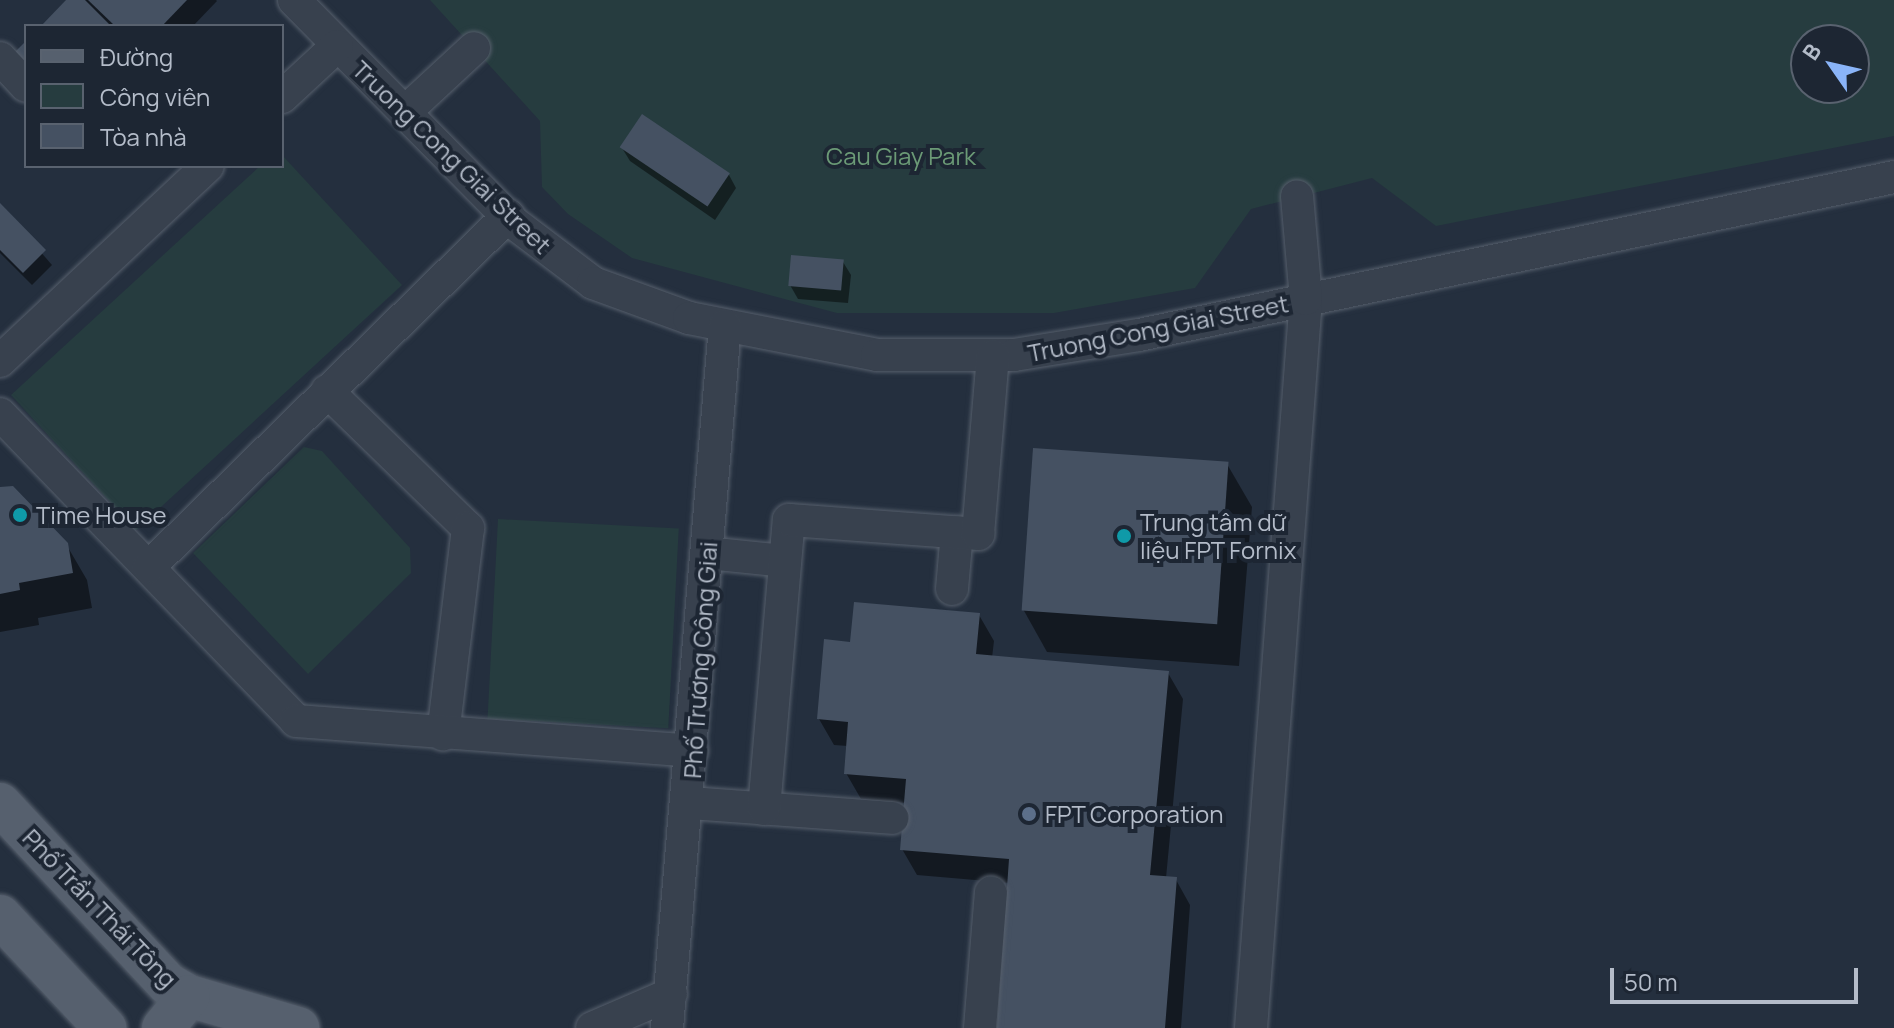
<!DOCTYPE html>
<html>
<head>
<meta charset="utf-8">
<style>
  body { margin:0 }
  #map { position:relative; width:1894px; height:1028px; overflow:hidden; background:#242f3e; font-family:Manrope,sans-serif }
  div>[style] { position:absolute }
  .green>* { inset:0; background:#263c3f; transform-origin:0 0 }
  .shadow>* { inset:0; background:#0007 }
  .building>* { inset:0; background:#455162; transform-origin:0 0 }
  .roads { filter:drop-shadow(0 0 2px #565f6c) drop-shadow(0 0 2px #565f6c) }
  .minor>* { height:32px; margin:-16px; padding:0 16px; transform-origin:16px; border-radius:16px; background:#38414e }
  .major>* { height:42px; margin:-21px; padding:0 21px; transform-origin:21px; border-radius:21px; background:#56606e }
  .dots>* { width:22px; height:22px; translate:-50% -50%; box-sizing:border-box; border:4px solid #1d2633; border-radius:50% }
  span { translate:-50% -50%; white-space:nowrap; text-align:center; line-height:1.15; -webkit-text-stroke:8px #1d2633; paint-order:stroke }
  .park-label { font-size:24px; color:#6b9a76 }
  .street-label { font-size:24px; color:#b4bcc9 }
  .poi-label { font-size:24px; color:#b4bcc9 }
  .left { translate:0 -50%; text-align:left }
  .legend { position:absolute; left:24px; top:24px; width:260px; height:144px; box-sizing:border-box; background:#1d2633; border:2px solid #59626f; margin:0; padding:10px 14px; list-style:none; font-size:24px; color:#b4bcc9 }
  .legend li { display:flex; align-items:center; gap:16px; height:40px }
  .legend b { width:40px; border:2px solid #59626f }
  .north { position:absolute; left:1790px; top:24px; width:80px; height:80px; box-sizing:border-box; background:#1d2633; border:2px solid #59626f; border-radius:50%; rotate:304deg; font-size:22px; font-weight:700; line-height:32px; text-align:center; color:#b4bcc9 }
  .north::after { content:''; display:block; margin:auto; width:28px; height:36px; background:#8ab4f8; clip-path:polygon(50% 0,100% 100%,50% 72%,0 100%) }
  .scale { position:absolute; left:1610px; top:968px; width:248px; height:36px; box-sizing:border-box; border:4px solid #b4bcc9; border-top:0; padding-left:10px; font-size:24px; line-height:28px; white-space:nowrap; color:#b4bcc9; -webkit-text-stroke:6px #1d2633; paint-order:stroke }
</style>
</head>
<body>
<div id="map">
  <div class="green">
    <div style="clip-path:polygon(evenodd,430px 0,1894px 0,1894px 136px,1436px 226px,1372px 178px,1251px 209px,1195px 288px,1054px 313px,837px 313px,632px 258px,568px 214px,542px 187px,540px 121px,430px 0,1806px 40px,1854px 40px,1854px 88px,1806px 88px,1806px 40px)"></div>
    <div style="clip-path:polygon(282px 155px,402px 285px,136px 530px,11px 395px,260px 166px,282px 166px)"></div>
    <div style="clip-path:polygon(304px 447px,322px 451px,410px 548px,411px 573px,308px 674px,193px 553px)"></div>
    <div style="left:498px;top:519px;width:181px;height:200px;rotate:3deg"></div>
  </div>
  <div class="shadow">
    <div style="clip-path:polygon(69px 0,216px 0,217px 1px,193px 26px,43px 26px)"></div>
    <div style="clip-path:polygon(622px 148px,729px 175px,736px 188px,715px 220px,630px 161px)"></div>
    <div style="clip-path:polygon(0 205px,52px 265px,32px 285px,0 253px)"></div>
    <div style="clip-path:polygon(843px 262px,851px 275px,848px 303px,798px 299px,790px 285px)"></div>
    <div style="clip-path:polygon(1227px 464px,1252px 507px,1239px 666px,1047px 652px,1023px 609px)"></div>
    <div style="clip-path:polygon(0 489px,66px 544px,87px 580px,92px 608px,38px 618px,39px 625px,0 632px)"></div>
    <div style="clip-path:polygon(979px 615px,994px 641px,992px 658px,1168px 673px,1183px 699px,1166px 878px,1175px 878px,1190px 905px,1181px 1028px,999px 1028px,1010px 883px,917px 875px,902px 849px,906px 803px,861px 799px,846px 773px,848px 746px,834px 745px,819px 719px,852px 644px)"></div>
  </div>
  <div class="building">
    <div style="clip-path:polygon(66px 0,85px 0,111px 26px,41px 26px)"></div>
    <div style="clip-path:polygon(88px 0,187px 0,162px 26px,115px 26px)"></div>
    <div style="clip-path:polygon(26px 41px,26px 64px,14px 53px)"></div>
    <div style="left:642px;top:114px;width:106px;height:40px;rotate:34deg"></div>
    <div style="clip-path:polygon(0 203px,46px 250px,23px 273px,0 250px)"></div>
    <div style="left:791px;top:255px;width:53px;height:31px;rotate:5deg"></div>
    <div style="left:1033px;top:448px;width:196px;height:163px;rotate:4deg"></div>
    <div style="clip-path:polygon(13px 486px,68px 543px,73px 573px,19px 583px,20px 590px,0 594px,0 487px)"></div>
    <div style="clip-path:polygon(854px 602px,980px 613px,976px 654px,1169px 671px,1150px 875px,1177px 877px,1165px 1028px,997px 1028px,1009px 859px,900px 850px,906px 779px,844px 774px,848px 722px,817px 719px,824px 639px,850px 642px)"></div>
  </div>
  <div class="roads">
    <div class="minor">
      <div style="left:294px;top:0;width:313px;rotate:45.4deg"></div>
      <div style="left:514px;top:223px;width:99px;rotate:37.2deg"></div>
      <div style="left:593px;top:283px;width:102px;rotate:20deg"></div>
      <div style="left:689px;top:318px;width:192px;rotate:11.1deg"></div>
      <div style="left:877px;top:355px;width:137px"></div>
      <div style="left:1014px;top:355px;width:127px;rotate:-9.1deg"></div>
      <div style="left:1139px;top:335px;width:771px;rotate:-11.82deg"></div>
      <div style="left:0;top:58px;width:38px;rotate:47deg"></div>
      <div style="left:282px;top:97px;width:75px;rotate:-42.8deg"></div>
      <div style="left:405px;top:112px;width:94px;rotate:-42.8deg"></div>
      <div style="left:0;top:361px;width:285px;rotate:-43.2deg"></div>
      <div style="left:327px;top:391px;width:197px;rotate:44.2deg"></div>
      <div style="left:468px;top:528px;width:208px;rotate:96.9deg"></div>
      <div style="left:0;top:414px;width:426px;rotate:46deg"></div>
      <div style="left:296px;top:721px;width:397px;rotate:4.3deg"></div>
      <div style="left:707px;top:553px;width:78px;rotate:5.9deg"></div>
      <div style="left:149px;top:567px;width:503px;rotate:-44.36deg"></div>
      <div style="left:952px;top:589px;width:57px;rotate:-85deg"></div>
      <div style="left:689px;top:803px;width:204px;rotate:4.2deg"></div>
      <div style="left:764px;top:809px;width:290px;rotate:-85.1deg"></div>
      <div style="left:789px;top:520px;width:190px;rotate:4.2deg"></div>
      <div style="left:978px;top:534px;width:179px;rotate:-85.2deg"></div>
      <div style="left:592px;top:1028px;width:86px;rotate:-23.3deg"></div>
      <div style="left:667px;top:1028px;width:705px;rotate:-85.28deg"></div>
      <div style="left:980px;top:1028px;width:136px;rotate:-85.4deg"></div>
      <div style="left:1251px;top:1028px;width:731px;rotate:-85.69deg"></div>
      <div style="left:1306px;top:299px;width:103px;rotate:-95deg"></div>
    </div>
    <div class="major">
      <div style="left:0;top:804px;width:246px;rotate:47deg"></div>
      <div style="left:168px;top:984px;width:24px;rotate:30deg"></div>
      <div style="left:189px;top:996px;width:114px;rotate:16.4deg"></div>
      <div style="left:0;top:916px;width:154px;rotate:46.8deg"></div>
      <div style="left:163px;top:1028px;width:41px;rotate:-50.9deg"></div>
    </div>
  </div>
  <div class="dots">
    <div style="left:20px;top:515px;background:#0f9aa8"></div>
    <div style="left:1124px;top:536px;background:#0f9aa8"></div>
    <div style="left:1029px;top:814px;background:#5c6f8a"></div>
  </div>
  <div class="park-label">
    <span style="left:901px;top:156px">Cau Giay Park</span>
  </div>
  <div class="street-label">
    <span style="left:452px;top:157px;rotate:44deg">Truong Cong Giai Street</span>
    <span style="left:1158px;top:328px;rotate:-11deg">Truong Cong Giai Street</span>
    <span style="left:700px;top:660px;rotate:-86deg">Phố Trương Công Giai</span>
    <span style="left:100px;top:908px;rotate:46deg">Phố Trần Thái Tông</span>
  </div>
  <div class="poi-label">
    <span class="left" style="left:36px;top:515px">Time House</span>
    <span class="left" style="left:1140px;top:536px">Trung tâm dữ<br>liệu FPT Fornix</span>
    <span class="left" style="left:1045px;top:814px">FPT Corporation</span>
  </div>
  <ul class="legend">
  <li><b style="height:10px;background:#56606e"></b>Đường</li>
  <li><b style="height:22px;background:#263c3f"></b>Công viên</li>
  <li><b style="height:22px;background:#455162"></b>Tòa nhà</li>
  </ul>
  <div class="north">B</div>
  <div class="scale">50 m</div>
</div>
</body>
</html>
